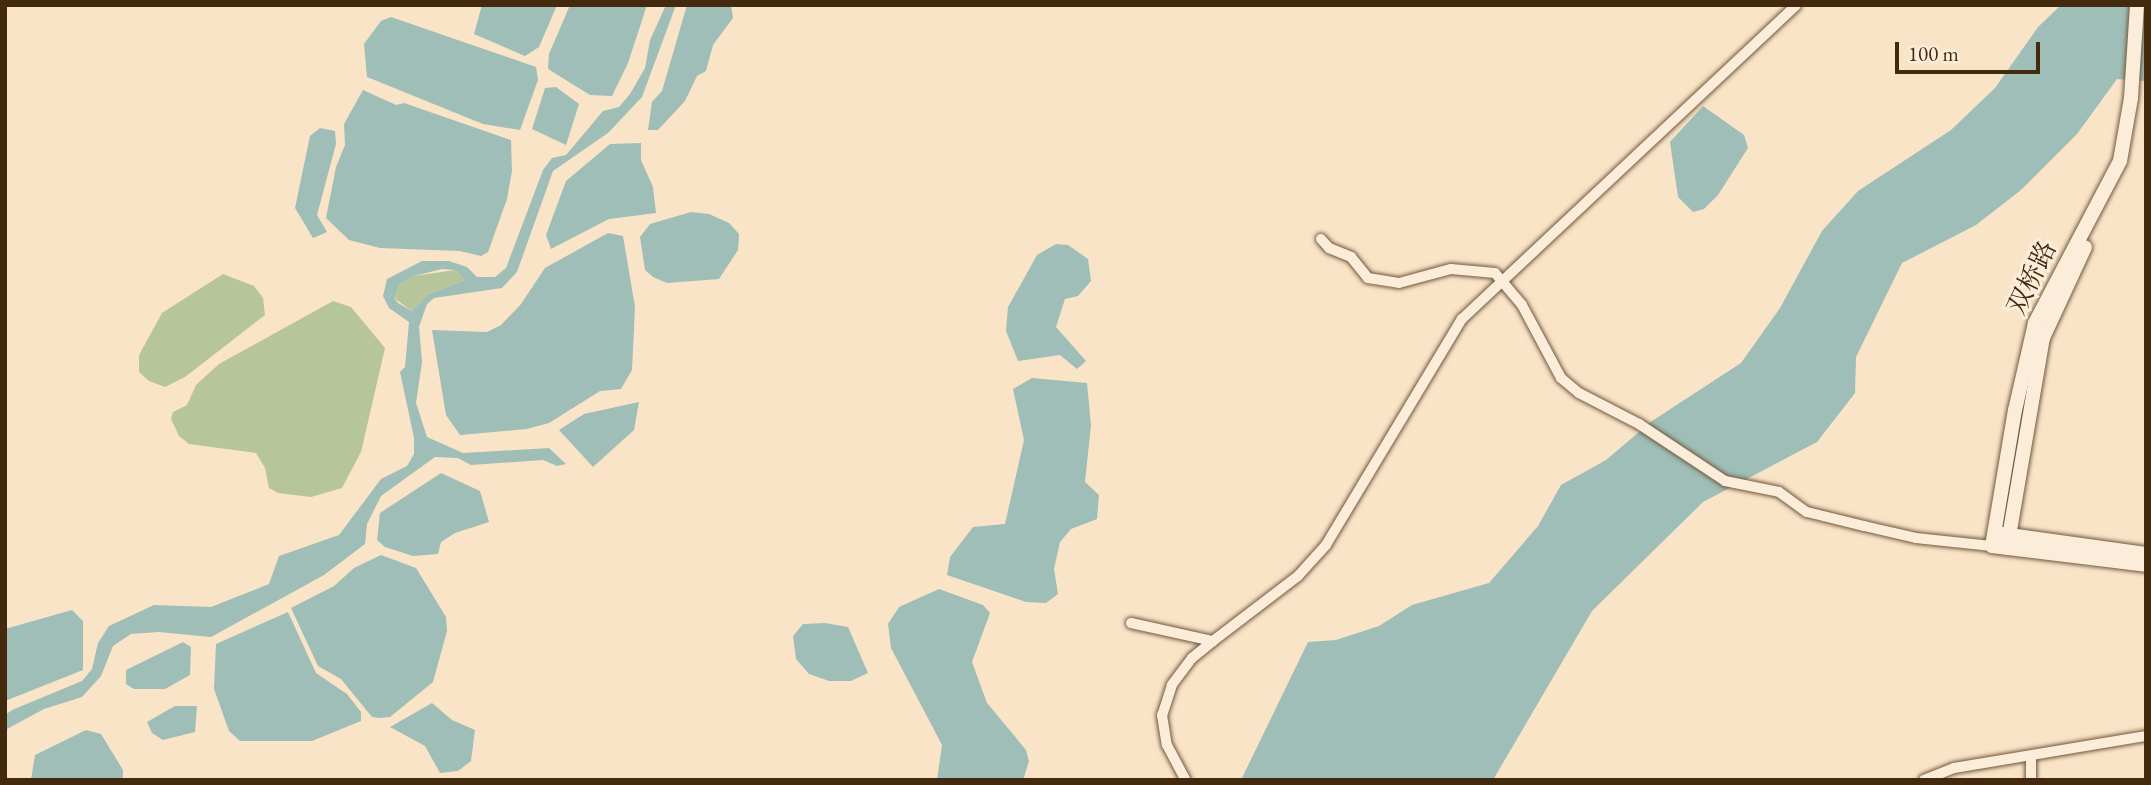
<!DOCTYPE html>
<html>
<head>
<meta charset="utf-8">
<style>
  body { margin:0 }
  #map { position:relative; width:2151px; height:785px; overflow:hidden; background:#fae4c7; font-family:"EB Garamond","Noto Serif SC",serif }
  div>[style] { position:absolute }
  .green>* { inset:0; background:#b7c59b }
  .water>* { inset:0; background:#9ebeb7 }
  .roads { filter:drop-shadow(0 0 2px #71583d) drop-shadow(0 0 2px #71583d) }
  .minor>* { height:10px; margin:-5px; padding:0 5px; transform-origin:5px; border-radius:5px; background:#fceddb }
  .tertiary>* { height:14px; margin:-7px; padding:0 7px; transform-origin:7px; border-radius:7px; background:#fceddb }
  span { translate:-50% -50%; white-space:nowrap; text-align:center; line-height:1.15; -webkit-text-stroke:6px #fceddb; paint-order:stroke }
  .street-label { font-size:26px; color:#432a0f }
  .frame { position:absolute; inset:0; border:7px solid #432a0f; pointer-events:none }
  .scale { position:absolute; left:1895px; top:42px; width:145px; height:32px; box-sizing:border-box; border:4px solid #432a0f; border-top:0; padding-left:9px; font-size:21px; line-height:24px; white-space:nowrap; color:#432a0f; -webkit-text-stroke:5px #fceddb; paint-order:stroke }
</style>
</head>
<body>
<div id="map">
  <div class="green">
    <div style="clip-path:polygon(455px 270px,465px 280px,427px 295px,412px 311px,394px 298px,399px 285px,414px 276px)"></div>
    <div style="clip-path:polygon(223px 274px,254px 286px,263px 298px,265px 315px,185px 377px,165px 387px,149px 381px,139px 372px,139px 355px,162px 313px)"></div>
    <div style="clip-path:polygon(333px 301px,351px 307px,385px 348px,361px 452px,342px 488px,311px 497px,278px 493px,269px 488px,265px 468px,256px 453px,189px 444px,179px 436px,171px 419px,173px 412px,187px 405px,196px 385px,219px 364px)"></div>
  </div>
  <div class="water">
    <div style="clip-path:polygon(482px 5px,557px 5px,539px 47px,525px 56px,474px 34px)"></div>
    <div style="clip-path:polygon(570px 5px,647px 5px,628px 63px,612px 96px,590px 95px,548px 69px,549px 54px)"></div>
    <div style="clip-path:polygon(evenodd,666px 5px,676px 5px,642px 97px,608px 133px,553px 171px,517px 272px,502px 288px,434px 298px,427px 304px,419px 327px,422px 362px,416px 403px,427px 437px,463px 453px,549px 448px,566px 464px,557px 466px,543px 460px,471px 465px,458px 458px,435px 457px,381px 496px,367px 524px,365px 544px,324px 575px,211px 637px,159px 632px,131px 634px,113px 646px,101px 676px,82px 697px,44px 709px,5px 730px,5px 715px,12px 710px,82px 681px,92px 669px,98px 643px,109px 626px,154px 605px,211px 607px,269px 584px,279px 556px,339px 535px,381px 479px,407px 466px,414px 454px,414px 438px,400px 372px,405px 367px,409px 322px,389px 308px,383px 296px,387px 279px,422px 261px,449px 261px,467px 267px,477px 277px,495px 277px,506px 268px,543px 170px,552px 158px,566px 155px,603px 111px,619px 107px,630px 94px,645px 68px,650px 40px,666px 5px,442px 269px,455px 270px,465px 280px,427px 295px,412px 311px,398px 303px,394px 298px,399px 285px,414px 276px,442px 269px)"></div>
    <div style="clip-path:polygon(687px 5px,731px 5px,733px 18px,713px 45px,706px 71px,697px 76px,685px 101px,658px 130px,648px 130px,652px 102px,662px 91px)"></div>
    <div style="clip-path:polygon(2061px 5px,2146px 5px,2146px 81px,2117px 79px,2077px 134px,2021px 190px,1976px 225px,1902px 263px,1856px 357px,1855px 393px,1817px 442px,1703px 502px,1592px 611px,1493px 780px,1241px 780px,1308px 642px,1336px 640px,1379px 626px,1412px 605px,1489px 583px,1538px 526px,1561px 485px,1606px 460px,1652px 421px,1741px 363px,1780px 308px,1822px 231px,1858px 191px,1951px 130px,1995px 88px,2038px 27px)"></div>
    <div style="clip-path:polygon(391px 17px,536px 67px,538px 80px,520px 130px,483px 124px,367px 77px,364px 44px,381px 21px)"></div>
    <div style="clip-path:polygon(556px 87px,579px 104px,566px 145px,532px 129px,545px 88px)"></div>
    <div style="clip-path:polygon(363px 90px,396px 105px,404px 103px,511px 140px,512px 171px,507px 199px,488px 252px,481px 256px,460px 251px,380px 248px,349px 240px,326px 218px,336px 167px,345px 145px,344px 124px)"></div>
    <div style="clip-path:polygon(1703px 106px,1744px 135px,1748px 148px,1718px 195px,1704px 209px,1693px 212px,1678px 197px,1670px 142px)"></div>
    <div style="clip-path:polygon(320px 128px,335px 131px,336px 144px,317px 215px,327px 232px,313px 238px,295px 208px,310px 136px)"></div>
    <div style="clip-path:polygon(641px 143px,641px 160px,653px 187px,656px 213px,609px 219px,551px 249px,546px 235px,566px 181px,610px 144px)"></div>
    <div style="clip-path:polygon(691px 212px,709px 214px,729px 223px,739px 234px,738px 250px,719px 279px,667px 283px,653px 277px,645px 270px,640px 237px,650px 224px)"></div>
    <div style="clip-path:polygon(608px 233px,623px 236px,635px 307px,632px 370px,621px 389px,600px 391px,549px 423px,527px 429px,460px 435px,446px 415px,432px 330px,487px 332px,501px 325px,521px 304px,545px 268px)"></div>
    <div style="clip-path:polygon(1056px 244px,1068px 245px,1088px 259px,1091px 281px,1078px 296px,1065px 299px,1056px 327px,1086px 361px,1077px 369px,1060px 355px,1018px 361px,1006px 331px,1008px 307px,1037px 255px)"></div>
    <div style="clip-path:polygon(1032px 378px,1087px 383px,1091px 425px,1085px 482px,1099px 495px,1097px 519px,1071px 529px,1060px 542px,1054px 569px,1058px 594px,1046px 603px,1026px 602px,947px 575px,950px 557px,973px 527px,1005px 524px,1024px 440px,1013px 389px)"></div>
    <div style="clip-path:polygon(639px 402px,634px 430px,593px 467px,559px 430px,584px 414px)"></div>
    <div style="clip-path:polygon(441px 473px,480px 491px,489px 522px,455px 533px,441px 542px,438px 554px,413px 556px,385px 547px,377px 540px,380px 513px)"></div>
    <div style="clip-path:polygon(381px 555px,416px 568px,446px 617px,447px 631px,433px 682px,390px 717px,379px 718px,372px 717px,341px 679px,318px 666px,291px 608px,334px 586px,354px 568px)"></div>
    <div style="clip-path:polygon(939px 589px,983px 605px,990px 613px,972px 662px,987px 703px,1026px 750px,1029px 761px,1023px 780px,937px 780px,942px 745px,891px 648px,888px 624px,899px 607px)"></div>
    <div style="clip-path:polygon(72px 610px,83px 621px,83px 670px,5px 701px,5px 629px)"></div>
    <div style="clip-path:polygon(288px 612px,316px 673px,347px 694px,361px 712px,361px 721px,312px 741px,240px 741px,229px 731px,214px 689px,216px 644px)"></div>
    <div style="clip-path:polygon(825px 623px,848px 627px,868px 673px,851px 681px,829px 681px,809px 674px,796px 659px,793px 636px,803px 624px)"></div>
    <div style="clip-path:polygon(183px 642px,191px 647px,190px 675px,165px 689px,134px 689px,126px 684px,126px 670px)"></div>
    <div style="clip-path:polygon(432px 703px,452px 720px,475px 730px,471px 761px,458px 771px,440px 773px,425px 746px,390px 727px)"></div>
    <div style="clip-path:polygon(175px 706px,197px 706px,195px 732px,163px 740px,152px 733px,147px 722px)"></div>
    <div style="clip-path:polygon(86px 730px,101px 734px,123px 770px,123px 780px,31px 780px,35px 755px)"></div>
  </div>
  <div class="roads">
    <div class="minor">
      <div style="left:1321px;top:239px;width:12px;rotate:48deg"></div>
      <div style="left:1329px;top:248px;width:24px;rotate:22deg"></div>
      <div style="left:1351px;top:257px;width:27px;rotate:51deg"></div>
      <div style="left:1368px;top:278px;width:31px;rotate:9deg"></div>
      <div style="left:1399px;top:283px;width:54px;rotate:-15.1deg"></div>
      <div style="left:1451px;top:269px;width:44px;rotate:5.2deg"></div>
      <div style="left:1495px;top:273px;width:42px;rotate:49.8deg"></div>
      <div style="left:1522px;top:305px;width:83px;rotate:61.9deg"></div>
      <div style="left:1561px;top:378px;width:23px;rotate:40deg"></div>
      <div style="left:1579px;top:393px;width:68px;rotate:27.3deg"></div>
      <div style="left:1639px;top:424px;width:103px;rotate:33.5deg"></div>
      <div style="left:1725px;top:481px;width:55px;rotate:11.5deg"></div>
      <div style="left:1779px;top:492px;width:34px;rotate:36deg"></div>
      <div style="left:1807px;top:512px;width:59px;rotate:13.8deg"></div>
      <div style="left:1864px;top:526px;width:53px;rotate:13deg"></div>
      <div style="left:1916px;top:538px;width:76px;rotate:6deg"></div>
      <div style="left:1131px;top:623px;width:84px;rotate:12.4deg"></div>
      <div style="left:1213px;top:641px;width:27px;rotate:141deg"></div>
      <div style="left:1192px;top:658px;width:34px;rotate:127deg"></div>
      <div style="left:1172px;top:685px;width:32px;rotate:108deg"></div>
      <div style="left:1162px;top:715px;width:30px;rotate:81deg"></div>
      <div style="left:1167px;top:745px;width:40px;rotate:62deg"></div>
      <div style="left:1213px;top:641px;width:107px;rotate:-37.4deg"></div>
      <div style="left:1298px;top:576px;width:42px;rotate:-47.9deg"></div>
      <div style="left:1326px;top:545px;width:264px;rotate:-59deg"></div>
      <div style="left:1462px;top:319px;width:458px;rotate:-43.2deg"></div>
      <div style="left:1924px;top:780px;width:32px;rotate:-22deg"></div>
      <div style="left:1954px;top:768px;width:195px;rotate:-9.5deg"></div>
      <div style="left:2031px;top:780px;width:22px;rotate:-90deg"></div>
    </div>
    <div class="tertiary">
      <div style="left:2137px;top:5px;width:93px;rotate:93.7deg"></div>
      <div style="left:2131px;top:98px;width:64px;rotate:99.9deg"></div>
      <div style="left:2120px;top:161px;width:183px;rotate:117.7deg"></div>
      <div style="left:2035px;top:323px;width:89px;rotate:102.9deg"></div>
      <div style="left:2015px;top:410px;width:138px;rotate:99.6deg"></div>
      <div style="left:1992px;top:546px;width:155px;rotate:7deg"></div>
      <div style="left:2002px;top:534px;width:145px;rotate:7.9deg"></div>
      <div style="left:2007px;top:548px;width:213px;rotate:-80.3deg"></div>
      <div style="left:2043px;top:338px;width:100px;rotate:-65.2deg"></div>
    </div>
  </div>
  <div class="street-label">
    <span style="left:2032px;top:278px;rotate:-64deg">双桥路</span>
  </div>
  <div class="frame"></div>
  <div class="scale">100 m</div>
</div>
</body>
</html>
